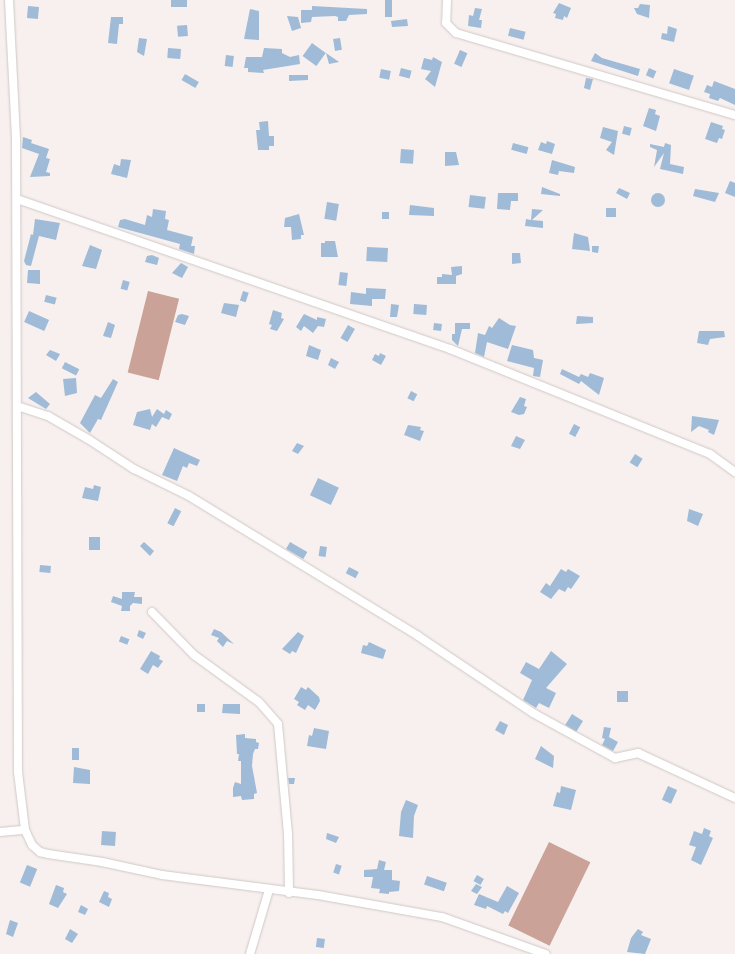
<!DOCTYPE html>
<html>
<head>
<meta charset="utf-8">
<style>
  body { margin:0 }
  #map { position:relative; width:735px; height:954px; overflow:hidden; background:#f7f0ee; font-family:Arial,sans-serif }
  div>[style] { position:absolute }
  .forest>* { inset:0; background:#caa297; transform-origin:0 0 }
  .building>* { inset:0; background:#9fbbd7; transform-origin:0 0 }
  .round { border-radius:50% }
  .roads { filter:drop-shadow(0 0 1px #cfc8c6) drop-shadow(0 0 1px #cfc8c6) }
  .minor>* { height:8px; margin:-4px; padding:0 4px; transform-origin:4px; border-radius:4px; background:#fff }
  span { translate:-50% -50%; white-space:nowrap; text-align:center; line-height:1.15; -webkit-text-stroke:4px #fff; paint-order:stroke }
</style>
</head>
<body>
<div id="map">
  <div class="forest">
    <div style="left:148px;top:291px;width:32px;height:84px;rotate:14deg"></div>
    <div style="left:549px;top:842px;width:46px;height:93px;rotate:26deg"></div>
  </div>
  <div class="building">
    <div style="left:171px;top:0;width:16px;height:7px"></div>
    <div style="left:385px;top:0;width:7px;height:17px"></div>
    <div style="clip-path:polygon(559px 3px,571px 8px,567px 18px,564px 16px,563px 20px,555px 18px,556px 14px,553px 13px)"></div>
    <div style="clip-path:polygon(640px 4px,650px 5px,649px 18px,637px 14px,634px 8px,638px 8px)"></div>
    <div style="left:28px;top:6px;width:11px;height:12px;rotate:5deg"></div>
    <div style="clip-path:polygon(312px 6px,367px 9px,367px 14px,349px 15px,346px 21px,338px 21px,338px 17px,335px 16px,312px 17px,311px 22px,301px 23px,301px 10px,312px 10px)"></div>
    <div style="clip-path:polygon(475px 8px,482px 9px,479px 20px,482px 20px,481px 28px,468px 26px,469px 15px,473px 16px)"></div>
    <div style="clip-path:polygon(250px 9px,259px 11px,259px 40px,244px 39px)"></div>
    <div style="clip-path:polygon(287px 16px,298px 17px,301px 28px,292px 31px)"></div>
    <div style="clip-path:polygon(111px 17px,123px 17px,123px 24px,119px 24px,117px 44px,108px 43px)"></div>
    <div style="clip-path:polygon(407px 19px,408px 26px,392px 27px,391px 21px)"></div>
    <div style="left:187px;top:25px;width:11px;height:10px;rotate:85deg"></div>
    <div style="clip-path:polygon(668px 26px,677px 29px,674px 42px,661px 39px,662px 33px,667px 34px)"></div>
    <div style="left:510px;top:28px;width:16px;height:8px;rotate:14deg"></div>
    <div style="clip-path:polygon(139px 38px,147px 39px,144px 56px,137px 52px)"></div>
    <div style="left:340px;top:38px;width:12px;height:7px;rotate:81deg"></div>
    <div style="left:312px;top:43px;width:17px;height:16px;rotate:36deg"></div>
    <div style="left:168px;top:48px;width:13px;height:10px;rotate:4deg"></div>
    <div style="clip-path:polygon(264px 48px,282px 49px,282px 53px,290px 57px,299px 55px,300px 64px,263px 70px,264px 73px,248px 72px,248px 68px,244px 68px,246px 57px,262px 57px)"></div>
    <div style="left:460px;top:50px;width:8px;height:15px;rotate:23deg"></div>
    <div style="clip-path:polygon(326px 53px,339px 62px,329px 64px)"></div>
    <div style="clip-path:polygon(595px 53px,602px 58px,640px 69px,638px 76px,591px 61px)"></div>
    <div style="left:226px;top:55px;width:8px;height:11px;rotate:7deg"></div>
    <div style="clip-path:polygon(433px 57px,442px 62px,435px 87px,425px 79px,431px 71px,421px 69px,424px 58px,432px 60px)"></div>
    <div style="left:401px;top:68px;width:11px;height:8px;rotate:15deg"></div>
    <div style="left:649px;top:68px;width:8px;height:8px;rotate:23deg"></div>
    <div style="left:381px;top:69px;width:10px;height:9px;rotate:11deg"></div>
    <div style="left:674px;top:69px;width:21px;height:15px;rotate:19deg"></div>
    <div style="left:185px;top:74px;width:16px;height:7px;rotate:30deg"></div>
    <div style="clip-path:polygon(289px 75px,308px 75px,308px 80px,289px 81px)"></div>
    <div style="clip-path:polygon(586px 78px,593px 79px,590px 90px,584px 88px)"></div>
    <div style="clip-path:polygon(714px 81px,735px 89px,735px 105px,720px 98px,718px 101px,709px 98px,710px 94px,704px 92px,707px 85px,712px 87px)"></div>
    <div style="clip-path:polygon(649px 108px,656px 110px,655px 114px,660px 116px,656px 131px,643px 126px)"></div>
    <div style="clip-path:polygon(268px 121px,269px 136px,274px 136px,274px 146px,269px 146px,269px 150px,258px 150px,256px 130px,260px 130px,259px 122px)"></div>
    <div style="clip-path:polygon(711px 122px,723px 126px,722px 129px,725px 130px,722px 139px,719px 138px,717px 143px,705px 139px)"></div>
    <div style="left:624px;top:126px;width:8px;height:8px;rotate:14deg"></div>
    <div style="clip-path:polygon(603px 127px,618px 131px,614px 155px,606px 150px,612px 142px,600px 138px)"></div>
    <div style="clip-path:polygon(23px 137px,32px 140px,31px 143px,49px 149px,46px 158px,50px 159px,46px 172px,50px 173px,50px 176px,30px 177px,39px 154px,22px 148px)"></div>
    <div style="clip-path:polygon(547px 141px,555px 144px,552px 154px,538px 150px,541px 142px,546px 144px)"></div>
    <div style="left:513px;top:143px;width:16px;height:7px;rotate:15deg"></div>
    <div style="clip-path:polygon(665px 143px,671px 145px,670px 164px,684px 167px,683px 174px,660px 169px,664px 153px,654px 167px,657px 150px,650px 147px,650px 144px,664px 147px)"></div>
    <div style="left:401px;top:149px;width:13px;height:14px;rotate:4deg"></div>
    <div style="clip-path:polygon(445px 152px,456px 152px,459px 165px,445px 166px)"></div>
    <div style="clip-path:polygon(121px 159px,131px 160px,127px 178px,111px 174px,114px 164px,120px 166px)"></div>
    <div style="clip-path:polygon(552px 160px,575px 167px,574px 173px,559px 171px,558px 175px,549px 173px)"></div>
    <div style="clip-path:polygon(730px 181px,735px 183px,735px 197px,725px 193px)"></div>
    <div style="clip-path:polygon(542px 187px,560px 194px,560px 196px,541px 194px)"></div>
    <div style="clip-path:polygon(619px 188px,630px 193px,627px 199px,616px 193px)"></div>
    <div style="clip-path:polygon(695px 189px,719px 193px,715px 202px,693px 196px)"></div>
    <div style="clip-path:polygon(498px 193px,518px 193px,518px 201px,511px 201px,510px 210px,497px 209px)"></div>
    <div class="round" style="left:651px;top:193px;width:14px;height:14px"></div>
    <div style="left:470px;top:195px;width:16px;height:12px;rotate:7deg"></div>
    <div style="left:327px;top:202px;width:12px;height:17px;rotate:9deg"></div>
    <div style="clip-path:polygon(410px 205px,434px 208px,434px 216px,409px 215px)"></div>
    <div style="left:606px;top:208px;width:10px;height:9px"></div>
    <div style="clip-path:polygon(153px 209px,166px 211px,165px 219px,169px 220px,167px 230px,193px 237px,191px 246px,195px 246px,194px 254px,179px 249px,180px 244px,118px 227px,120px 220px,125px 219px,145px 225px,147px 215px,152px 217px)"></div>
    <div style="clip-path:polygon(532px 209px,543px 210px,532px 220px,543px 221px,543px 228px,525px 226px,526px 219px,531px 220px)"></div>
    <div style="left:382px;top:212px;width:7px;height:7px"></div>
    <div style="clip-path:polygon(299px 214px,304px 235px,301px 235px,301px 239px,292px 240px,291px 227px,284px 227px,285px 218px)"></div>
    <div style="clip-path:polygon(35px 219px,60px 223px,59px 227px,56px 240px,39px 236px,31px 266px,26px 265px,24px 261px,31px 234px,33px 235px)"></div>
    <div style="clip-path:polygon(574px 233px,588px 237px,590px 251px,572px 249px)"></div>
    <div style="clip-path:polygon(325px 241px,335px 241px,338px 257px,321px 257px,321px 243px,325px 243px)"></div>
    <div style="clip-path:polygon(90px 245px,102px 250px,96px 269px,82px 266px)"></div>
    <div style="clip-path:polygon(592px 246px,599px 246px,598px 253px,592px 252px)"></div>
    <div style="left:367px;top:247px;width:21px;height:14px;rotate:3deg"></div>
    <div style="clip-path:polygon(512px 253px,520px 253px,521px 263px,512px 264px)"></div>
    <div style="clip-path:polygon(152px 255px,159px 258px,157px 265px,145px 262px,147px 256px)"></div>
    <div style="clip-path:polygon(181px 263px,188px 267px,182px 278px,172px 273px)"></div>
    <div style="clip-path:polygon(462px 266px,462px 274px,456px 276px,456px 284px,437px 284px,437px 277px,442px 277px,442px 274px,452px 275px,451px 267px)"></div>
    <div style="clip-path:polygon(28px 270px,40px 270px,40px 284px,27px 283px)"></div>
    <div style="left:340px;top:272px;width:8px;height:13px;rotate:7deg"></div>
    <div style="left:123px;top:280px;width:7px;height:9px;rotate:16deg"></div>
    <div style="clip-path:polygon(366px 288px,386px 289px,385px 299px,372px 299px,372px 306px,350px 304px,351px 292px,366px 294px)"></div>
    <div style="left:243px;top:291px;width:6px;height:10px;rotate:18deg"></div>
    <div style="left:46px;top:295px;width:11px;height:7px;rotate:15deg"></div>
    <div style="clip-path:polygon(224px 303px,239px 305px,236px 317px,221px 313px)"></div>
    <div style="clip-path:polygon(391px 304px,399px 305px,397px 317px,390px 317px)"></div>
    <div style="left:414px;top:304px;width:13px;height:10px;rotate:4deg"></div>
    <div style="clip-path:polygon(273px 310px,282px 313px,281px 318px,284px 319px,277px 331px,270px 329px,272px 325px,269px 324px)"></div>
    <div style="left:29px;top:311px;width:22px;height:12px;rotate:24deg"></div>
    <div style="clip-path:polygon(182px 314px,189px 316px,185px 325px,175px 322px,178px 315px)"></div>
    <div style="clip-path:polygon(304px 314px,317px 320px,317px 317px,326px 319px,324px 327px,318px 326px,313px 333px,304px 326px,301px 331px,296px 327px)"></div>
    <div style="clip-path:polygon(577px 316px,593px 317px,593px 323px,576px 324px)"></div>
    <div style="clip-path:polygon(499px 318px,510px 325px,516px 326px,508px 349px,487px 342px,484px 357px,475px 353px,478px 333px,485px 335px,489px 326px,492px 328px)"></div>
    <div style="clip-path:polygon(108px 322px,115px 325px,111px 338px,103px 336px)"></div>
    <div style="left:434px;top:323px;width:8px;height:7px;rotate:7deg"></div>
    <div style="clip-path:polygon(455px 323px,470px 323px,470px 329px,462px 329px,458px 346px,452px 340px,452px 334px,455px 334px)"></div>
    <div style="left:348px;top:325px;width:8px;height:15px;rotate:30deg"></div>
    <div style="clip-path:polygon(699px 331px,724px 331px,725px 337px,710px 339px,708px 345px,697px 343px)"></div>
    <div style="clip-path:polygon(309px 345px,321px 350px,318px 360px,306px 356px)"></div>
    <div style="clip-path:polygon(512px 345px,533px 350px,534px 358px,543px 360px,540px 377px,533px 376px,534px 368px,507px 361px)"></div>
    <div style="clip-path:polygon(50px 350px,60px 354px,56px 361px,46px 355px)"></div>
    <div style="clip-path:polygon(380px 353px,386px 356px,381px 365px,372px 360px,375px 354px,379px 356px)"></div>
    <div style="clip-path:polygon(331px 358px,339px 362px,335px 369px,328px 365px)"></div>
    <div style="left:65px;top:362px;width:16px;height:7px;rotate:27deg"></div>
    <div style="clip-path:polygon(562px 369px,579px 377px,581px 374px,588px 377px,590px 373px,604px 378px,599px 395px,581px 381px,579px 384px,560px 374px)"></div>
    <div style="clip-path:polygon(76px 378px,77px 393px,65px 396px,63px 379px)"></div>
    <div style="clip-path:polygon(113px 379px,118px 382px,101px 420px,98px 419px,90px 433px,80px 423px,95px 395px,101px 398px)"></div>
    <div style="left:411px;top:391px;width:7px;height:8px;rotate:27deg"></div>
    <div style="clip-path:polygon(36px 392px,50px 404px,46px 409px,28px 398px)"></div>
    <div style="clip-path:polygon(520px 397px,526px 399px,524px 406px,527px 407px,524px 414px,519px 415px,511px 412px)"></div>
    <div style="clip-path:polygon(150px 409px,152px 417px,157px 409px,164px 414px,166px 410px,172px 414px,169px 420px,162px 417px,156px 427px,152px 424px,150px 430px,133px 425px,137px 412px)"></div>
    <div style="clip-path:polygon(692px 416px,719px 420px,714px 435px,708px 432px,709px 430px,699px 426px,691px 432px)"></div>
    <div style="left:574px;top:424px;width:7px;height:11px;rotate:27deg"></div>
    <div style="clip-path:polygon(408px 425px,421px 427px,420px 430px,424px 431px,420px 441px,404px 435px)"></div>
    <div style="clip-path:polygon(516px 436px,525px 440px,520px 449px,511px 446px)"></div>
    <div style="clip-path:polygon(297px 443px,304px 446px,298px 454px,292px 451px)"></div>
    <div style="clip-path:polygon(174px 448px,200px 460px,197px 466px,189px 463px,187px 468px,183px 466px,177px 481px,162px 475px)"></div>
    <div style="left:635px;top:454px;width:9px;height:10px;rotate:32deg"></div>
    <div style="left:318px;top:478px;width:23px;height:19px;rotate:25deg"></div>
    <div style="clip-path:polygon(94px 485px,101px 487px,98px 501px,82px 498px,85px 487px,93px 489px)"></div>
    <div style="left:175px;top:508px;width:7px;height:17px;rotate:27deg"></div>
    <div style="clip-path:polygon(689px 509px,703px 514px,698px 526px,687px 521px)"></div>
    <div style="left:89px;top:537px;width:11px;height:13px"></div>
    <div style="clip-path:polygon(144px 542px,154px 551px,150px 556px,140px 546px)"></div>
    <div style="left:290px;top:542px;width:20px;height:8px;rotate:30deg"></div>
    <div style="left:320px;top:546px;width:7px;height:10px;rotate:8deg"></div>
    <div style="left:40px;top:565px;width:11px;height:7px;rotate:5deg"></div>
    <div style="left:349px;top:567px;width:11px;height:7px;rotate:27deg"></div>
    <div style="clip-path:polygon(561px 569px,566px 572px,568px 569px,580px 576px,571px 589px,568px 587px,565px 592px,559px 589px,551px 599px,540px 592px,546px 583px,550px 586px)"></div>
    <div style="clip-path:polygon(122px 592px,135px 592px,134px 597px,142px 597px,142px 604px,133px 603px,130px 606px,130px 611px,121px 611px,122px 606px,111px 602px,113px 596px,122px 599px)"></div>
    <div style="clip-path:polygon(214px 629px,221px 632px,234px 644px,227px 641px,223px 647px,217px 641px,219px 638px,211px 635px)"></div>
    <div style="clip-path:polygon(139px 630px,146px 633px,143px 639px,137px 636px)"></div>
    <div style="clip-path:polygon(298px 632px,304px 636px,296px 653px,292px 651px,290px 654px,282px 649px)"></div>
    <div style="left:121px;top:636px;width:9px;height:6px;rotate:21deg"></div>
    <div style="clip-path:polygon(369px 642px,386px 650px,383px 659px,361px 653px,363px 645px,367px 646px)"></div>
    <div style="clip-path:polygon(151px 651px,160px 656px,159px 659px,163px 661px,158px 668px,153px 665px,148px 674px,140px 669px)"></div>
    <div style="clip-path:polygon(551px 651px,567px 664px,546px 688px,556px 693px,549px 708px,539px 703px,536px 708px,523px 700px,532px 680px,520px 673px,526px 662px,539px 669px)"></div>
    <div style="clip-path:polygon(301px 687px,306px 690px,308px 687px,319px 697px,320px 701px,315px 710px,308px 705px,305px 710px,297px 705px,299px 702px,294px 699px)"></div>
    <div style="left:617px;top:691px;width:11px;height:11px"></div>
    <div style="left:197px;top:704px;width:8px;height:8px"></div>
    <div style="clip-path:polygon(223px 704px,240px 704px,240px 714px,222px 713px)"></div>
    <div style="left:572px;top:714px;width:13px;height:13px;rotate:32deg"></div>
    <div style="clip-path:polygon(500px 721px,508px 725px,504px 735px,495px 730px)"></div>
    <div style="clip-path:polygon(604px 727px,611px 728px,609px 737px,618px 742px,613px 751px,602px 745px,605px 739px,602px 738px)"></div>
    <div style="clip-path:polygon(314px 728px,329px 731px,326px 749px,307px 746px,309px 735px,312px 736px)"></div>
    <div style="clip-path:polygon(245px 734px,245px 738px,256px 739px,256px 742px,259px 743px,258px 749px,255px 749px,253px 754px,252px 766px,257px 793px,254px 794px,254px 799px,242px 800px,241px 796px,233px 797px,233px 788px,235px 782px,241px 784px,241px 761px,238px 761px,239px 754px,237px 754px,236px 735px)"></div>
    <div style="clip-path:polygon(541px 746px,554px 756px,553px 768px,535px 759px)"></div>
    <div style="left:72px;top:748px;width:7px;height:12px"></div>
    <div style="clip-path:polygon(74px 767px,90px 770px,90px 784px,73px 783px)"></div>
    <div style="clip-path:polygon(288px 778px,295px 778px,294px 784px,289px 784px)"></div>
    <div style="clip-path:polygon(561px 786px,576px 790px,571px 810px,553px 806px,557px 792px,560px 793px)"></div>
    <div style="left:668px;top:786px;width:10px;height:15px;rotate:24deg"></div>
    <div style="clip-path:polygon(406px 800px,418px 805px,414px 816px,413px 838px,399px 836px,401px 812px)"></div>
    <div style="clip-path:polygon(704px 828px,711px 831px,709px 836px,713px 838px,701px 865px,691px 860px,696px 847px,689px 845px,694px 831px,702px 834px)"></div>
    <div style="left:102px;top:831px;width:14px;height:14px;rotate:4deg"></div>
    <div style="clip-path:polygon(327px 833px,339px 837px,336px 843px,326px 839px)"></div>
    <div style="clip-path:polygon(379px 860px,386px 862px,384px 870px,392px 870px,392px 880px,400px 881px,399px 891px,389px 892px,389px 894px,379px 893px,380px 889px,371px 888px,373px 877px,364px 877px,364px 870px,377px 869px)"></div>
    <div style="left:336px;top:864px;width:6px;height:9px;rotate:18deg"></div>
    <div style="left:27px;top:865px;width:11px;height:19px;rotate:22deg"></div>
    <div style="left:477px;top:875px;width:8px;height:7px;rotate:30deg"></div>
    <div style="left:427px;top:876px;width:21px;height:9px;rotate:19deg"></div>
    <div style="clip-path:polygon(476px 884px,482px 887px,477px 894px,471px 891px)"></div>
    <div style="clip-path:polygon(56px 885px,64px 888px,63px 892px,67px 894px,58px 908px,49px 904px)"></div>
    <div style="clip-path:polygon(507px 886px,519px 893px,508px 913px,505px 911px,503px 914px,487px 906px,486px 909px,474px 905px,479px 894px,498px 902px)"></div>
    <div style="clip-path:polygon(104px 891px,109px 893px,108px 897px,112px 899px,109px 907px,99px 902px)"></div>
    <div style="clip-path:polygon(81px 905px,88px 909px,85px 915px,78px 912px)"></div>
    <div style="clip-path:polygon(10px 920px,18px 923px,13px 937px,6px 934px)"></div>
    <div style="clip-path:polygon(70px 929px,78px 934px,72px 943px,65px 939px)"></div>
    <div style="clip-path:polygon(638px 929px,643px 932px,641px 935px,651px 939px,645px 954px,627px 952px,631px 938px)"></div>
    <div style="left:317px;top:938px;width:8px;height:9px;rotate:7deg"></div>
  </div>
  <div class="roads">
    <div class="minor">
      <div style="left:9px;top:0;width:139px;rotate:87.1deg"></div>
      <div style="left:16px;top:139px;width:633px;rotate:89.82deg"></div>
      <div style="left:18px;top:772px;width:58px;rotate:83.1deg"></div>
      <div style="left:25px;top:830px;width:17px;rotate:65deg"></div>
      <div style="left:32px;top:845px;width:11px;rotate:41deg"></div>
      <div style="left:40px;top:852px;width:8px;rotate:14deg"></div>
      <div style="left:48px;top:854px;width:55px;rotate:8.4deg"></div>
      <div style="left:102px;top:862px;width:61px;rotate:12.2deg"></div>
      <div style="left:162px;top:875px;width:157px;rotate:7.3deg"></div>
      <div style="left:318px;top:895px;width:126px;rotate:10.1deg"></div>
      <div style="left:442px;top:917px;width:110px;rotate:19.6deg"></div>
      <div style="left:447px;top:0;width:23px;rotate:92deg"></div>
      <div style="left:446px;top:23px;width:14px;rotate:45deg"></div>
      <div style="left:456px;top:33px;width:291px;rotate:16.4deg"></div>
      <div style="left:17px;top:199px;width:458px;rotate:19.1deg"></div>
      <div style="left:450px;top:349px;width:280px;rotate:22deg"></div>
      <div style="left:710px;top:454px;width:31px;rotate:36deg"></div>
      <div style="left:17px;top:406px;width:33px;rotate:18deg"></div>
      <div style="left:48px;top:416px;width:46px;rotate:29.9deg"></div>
      <div style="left:88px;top:439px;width:55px;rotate:33.1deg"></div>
      <div style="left:134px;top:469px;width:61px;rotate:26.1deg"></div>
      <div style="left:189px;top:496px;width:268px;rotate:31.4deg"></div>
      <div style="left:418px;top:636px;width:138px;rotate:33.8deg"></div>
      <div style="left:533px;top:713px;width:94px;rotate:28.8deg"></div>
      <div style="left:615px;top:758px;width:24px;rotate:-12deg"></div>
      <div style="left:638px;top:753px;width:107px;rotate:24.9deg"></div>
      <div style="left:152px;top:612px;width:60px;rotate:45.7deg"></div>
      <div style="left:194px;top:655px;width:80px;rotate:35.9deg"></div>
      <div style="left:259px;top:702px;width:29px;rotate:49deg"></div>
      <div style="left:278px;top:724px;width:109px;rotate:84.8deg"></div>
      <div style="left:288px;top:833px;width:60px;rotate:89deg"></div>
      <div style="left:0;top:832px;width:25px;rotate:-5deg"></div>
      <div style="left:250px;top:954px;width:67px;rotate:-73.5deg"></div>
    </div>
  </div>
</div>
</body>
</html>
